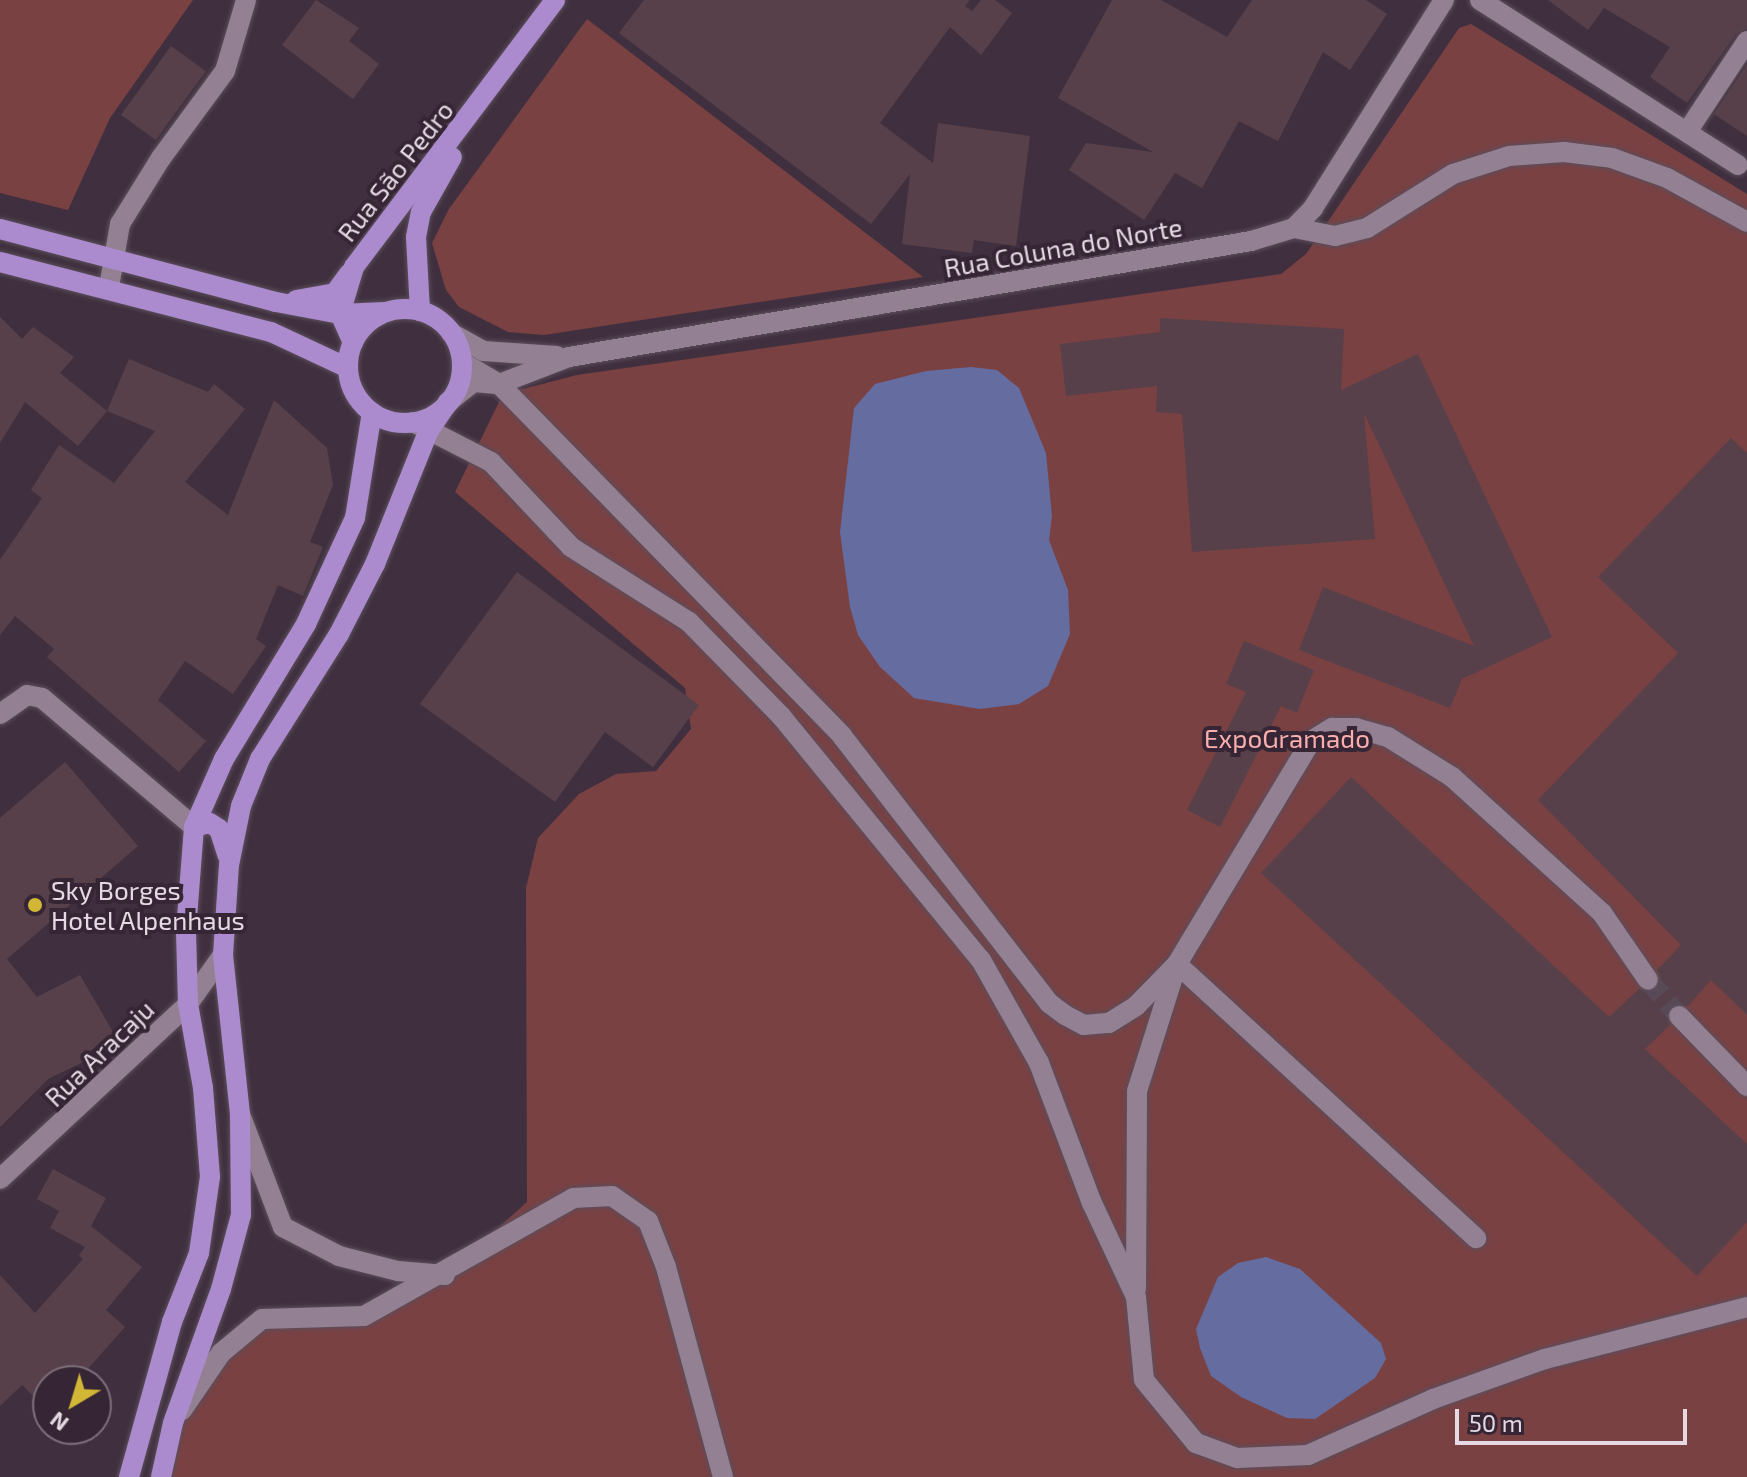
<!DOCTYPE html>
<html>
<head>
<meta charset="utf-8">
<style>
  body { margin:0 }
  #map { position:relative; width:1747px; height:1477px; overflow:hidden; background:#40303f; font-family:"Exo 2",sans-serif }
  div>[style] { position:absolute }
  .green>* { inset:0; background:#7a4143 }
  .water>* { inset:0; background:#646ca0 }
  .building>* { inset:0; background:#574049; transform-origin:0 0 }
  .minor-tunnel>* { height:20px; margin-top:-10px; transform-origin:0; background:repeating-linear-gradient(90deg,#594a58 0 20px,transparent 0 30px) }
  .roads { filter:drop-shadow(0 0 2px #5b4e5b) drop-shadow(0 0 2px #5b4e5b) }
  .minor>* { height:20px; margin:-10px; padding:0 10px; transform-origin:10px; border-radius:10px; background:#938092 }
  .major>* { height:20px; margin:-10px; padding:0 10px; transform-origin:10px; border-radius:10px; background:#ab8bcd }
  .major>.ring { margin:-10px; padding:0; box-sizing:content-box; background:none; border:20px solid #ab8bcd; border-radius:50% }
  .dots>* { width:22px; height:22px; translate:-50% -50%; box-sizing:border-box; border:4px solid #362635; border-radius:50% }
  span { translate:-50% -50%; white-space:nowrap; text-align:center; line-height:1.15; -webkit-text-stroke:8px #362635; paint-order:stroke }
  .street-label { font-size:26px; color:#e5dae4 }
  .park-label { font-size:26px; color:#faaead }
  .poi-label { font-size:26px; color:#e5dae4 }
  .left { translate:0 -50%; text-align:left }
  .north { position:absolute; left:32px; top:1365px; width:80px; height:80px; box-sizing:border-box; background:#362635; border:2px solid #7c6e7b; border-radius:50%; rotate:218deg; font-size:22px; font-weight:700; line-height:32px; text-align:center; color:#e5dae4 }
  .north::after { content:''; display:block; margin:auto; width:28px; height:36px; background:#d2b736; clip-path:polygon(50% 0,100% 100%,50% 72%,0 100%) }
  .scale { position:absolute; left:1455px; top:1409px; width:232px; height:36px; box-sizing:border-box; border:4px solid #e5dae4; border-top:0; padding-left:10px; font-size:24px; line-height:28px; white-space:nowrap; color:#e5dae4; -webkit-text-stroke:6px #362635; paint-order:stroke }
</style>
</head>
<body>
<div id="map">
  <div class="green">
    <div style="clip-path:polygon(0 0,193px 0,110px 118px,68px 210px,0 193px)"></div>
    <div style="clip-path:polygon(587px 19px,923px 277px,544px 335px,508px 332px,459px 307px,446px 290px,432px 243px,449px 209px)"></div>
    <div style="clip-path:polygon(1471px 24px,1747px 194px,1747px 1477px,161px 1477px,173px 1423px,262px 1319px,340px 1320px,445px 1275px,527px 1202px,526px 888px,538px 838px,579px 794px,616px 774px,656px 771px,691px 729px,685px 688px,455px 492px,503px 394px,577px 375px,1281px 274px,1306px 254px,1459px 28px)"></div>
  </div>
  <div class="water">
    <div style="clip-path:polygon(971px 367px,997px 370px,1019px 388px,1046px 453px,1052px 516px,1049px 540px,1068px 590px,1070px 634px,1048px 686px,1019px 704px,980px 709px,914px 698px,880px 667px,858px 635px,850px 607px,840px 532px,854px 408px,875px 384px,926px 371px)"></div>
    <div style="clip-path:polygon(1266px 1257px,1300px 1269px,1381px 1343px,1386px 1359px,1375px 1378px,1315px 1419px,1287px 1418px,1241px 1397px,1211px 1376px,1200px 1348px,1196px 1329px,1218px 1277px,1238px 1263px)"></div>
  </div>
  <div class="building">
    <div style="clip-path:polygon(316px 0,359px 28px,349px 41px,379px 64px,353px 99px,282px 45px)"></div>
    <div style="clip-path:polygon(644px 0,970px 0,965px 6px,972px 11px,981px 0,995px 0,1012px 13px,981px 55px,950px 27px,880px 123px,933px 163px,938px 123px,1030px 136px,1016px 246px,974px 240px,972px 253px,902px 244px,910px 174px,871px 224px,619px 33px)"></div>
    <div style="clip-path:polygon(1112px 0,1161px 0,1227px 37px,1252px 0,1366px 0,1387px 14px,1350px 70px,1323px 52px,1278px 141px,1239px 121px,1202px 188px,1175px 173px,1144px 220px,1069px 170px,1086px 143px,1153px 152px,1058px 98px)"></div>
    <div style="clip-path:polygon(1548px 0,1747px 0,1747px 28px,1736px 34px,1687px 103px,1650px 77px,1670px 47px,1604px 8px,1588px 30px)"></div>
    <div style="left:171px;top:46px;width:43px;height:85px;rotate:36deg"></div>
    <div style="clip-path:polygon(1747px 65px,1747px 136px,1714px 114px)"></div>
    <div style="clip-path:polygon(0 317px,22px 339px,33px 327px,74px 357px,60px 373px,107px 411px,78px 446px,25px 402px,0 443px)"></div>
    <div style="clip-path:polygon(1160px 318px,1344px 329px,1341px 390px,1418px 354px,1552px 637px,1462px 679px,1450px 708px,1299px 650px,1323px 587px,1474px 646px,1364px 413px,1375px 539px,1192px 552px,1182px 414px,1156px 412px,1157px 386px,1066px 396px,1060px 344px,1160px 332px)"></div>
    <div style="clip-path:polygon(129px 359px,208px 392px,214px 384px,245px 409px,185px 482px,228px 515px,274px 400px,327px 448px,333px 485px,310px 542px,323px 547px,303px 596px,278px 585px,256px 639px,266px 646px,233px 694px,185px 661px,158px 700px,206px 741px,179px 772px,47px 657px,54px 649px,15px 616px,0 635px,0 560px,42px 498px,31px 490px,59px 445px,114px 483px,155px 431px,107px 411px)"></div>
    <div style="clip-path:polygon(1731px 438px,1747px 453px,1747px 1015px,1711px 980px,1688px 1006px,1669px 1007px,1670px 1025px,1645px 1049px,1747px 1144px,1747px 1222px,1697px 1276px,1261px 873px,1351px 777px,1609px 1017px,1639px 989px,1656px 990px,1661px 980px,1657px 970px,1681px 945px,1538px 800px,1678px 653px,1598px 577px)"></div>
    <div style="clip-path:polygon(517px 572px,699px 705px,653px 767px,605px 732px,555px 802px,420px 704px)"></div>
    <div style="clip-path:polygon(1244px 641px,1314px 670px,1297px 713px,1281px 706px,1220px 827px,1187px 810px,1246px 692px,1226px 684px)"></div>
    <div style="clip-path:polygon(65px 762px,138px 846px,7px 959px,37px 997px,80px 975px,120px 1044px,48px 1079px,0 1127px,0 818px)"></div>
    <div style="clip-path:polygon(53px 1169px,106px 1198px,91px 1226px,142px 1267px,106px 1310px,125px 1327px,77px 1381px,48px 1381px,48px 1410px,22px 1385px,0 1406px,0 1275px,35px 1313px,83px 1259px,79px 1255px,85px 1247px,50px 1228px,59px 1211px,37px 1199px)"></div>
  </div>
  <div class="minor-tunnel">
    <div style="left:1648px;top:980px;width:48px;rotate:49.3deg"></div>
  </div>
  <div class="roads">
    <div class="minor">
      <div style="left:1480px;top:0;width:306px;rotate:32.6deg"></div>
      <div style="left:1687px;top:132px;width:109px;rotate:-56.6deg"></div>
      <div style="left:1294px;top:228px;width:42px;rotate:11deg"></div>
      <div style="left:1335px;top:236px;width:33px;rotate:-14deg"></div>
      <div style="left:1367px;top:228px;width:102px;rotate:-32.1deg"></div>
      <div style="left:1453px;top:174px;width:59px;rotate:-17.8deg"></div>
      <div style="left:1509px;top:156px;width:55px;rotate:-4.2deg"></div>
      <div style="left:1564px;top:152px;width:48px;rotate:7.1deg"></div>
      <div style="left:1612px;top:158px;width:59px;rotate:20deg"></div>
      <div style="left:1667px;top:178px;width:91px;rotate:28.8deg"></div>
      <div style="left:109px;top:287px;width:64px;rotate:-80.1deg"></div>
      <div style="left:120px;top:224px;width:78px;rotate:-58.2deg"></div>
      <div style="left:161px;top:158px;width:108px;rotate:-53.7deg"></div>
      <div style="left:225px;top:71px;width:74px;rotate:-73.5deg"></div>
      <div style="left:451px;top:333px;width:37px;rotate:29deg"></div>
      <div style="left:483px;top:351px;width:74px;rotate:3.9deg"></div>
      <div style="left:462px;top:362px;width:43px;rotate:30.7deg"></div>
      <div style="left:499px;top:384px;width:491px;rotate:45.7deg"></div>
      <div style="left:842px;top:736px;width:338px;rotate:52.2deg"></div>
      <div style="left:1049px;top:1003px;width:20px;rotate:37deg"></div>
      <div style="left:1065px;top:1015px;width:21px;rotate:28deg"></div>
      <div style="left:1084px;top:1025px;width:25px;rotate:-5deg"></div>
      <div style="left:1109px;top:1023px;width:32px;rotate:-32deg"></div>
      <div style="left:1136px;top:1006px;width:59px;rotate:-45.7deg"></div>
      <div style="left:1177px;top:964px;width:260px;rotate:-59deg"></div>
      <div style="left:1311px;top:741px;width:25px;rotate:-32deg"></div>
      <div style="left:1332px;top:728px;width:24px"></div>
      <div style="left:1356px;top:728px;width:33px;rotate:16deg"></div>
      <div style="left:1388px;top:737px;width:75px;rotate:32deg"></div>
      <div style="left:1452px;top:777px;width:202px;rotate:42.2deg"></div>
      <div style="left:1602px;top:913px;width:81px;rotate:55.5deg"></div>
      <div style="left:448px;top:402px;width:33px;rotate:-38deg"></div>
      <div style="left:474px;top:382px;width:25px;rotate:5deg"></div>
      <div style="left:499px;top:384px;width:75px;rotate:-21.1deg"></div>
      <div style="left:569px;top:357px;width:692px;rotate:-9.65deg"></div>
      <div style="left:1251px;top:241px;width:45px;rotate:-16.8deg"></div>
      <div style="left:1294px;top:228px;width:28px;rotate:-46deg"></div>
      <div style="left:1313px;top:208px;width:246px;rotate:-57.8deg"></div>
      <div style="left:413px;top:422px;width:88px;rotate:27.1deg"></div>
      <div style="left:491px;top:462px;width:117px;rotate:46.7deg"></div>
      <div style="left:571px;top:547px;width:140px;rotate:32.4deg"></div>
      <div style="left:689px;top:622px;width:132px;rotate:45.6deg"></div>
      <div style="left:781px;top:716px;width:315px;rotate:50.7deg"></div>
      <div style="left:981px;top:960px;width:118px;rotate:60.6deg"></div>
      <div style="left:1039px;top:1063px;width:150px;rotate:69.3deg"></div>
      <div style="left:1092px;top:1203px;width:104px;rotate:64.9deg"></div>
      <div style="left:1136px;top:1297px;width:83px;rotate:84.5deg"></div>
      <div style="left:1144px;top:1380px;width:82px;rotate:50.5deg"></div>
      <div style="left:1196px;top:1443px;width:44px;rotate:20.1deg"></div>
      <div style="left:1237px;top:1458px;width:71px;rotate:-2.4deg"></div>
      <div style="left:1308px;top:1455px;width:137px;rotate:-24.1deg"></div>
      <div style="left:1433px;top:1399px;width:119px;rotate:-19.7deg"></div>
      <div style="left:1545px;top:1359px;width:209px;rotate:-14.4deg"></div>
      <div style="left:0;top:714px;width:33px;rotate:-35deg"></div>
      <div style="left:27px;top:695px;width:15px;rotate:11deg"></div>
      <div style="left:42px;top:698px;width:199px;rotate:40.3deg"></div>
      <div style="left:1679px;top:1016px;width:98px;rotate:45.8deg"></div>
      <div style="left:240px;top:1114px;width:121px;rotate:69.2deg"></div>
      <div style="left:283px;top:1227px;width:63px;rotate:27.4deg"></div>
      <div style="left:339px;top:1256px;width:61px;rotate:14.3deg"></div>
      <div style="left:398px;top:1271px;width:47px;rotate:4.9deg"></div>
      <div style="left:0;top:1179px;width:257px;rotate:-42.9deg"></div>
      <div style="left:188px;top:1004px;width:60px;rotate:-54.5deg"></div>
      <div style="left:1136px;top:1289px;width:198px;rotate:-89.7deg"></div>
      <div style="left:1137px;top:1091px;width:133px;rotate:-72.5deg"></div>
      <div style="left:1177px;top:964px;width:406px;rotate:42.5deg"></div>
      <div style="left:182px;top:1410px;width:69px;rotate:-55.6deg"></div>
      <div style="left:221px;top:1353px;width:53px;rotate:-39.7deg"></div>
      <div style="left:262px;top:1319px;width:102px;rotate:-1.7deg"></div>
      <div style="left:364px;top:1316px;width:240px;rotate:-29.4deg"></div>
      <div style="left:573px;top:1198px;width:39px;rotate:-3deg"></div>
      <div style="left:612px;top:1196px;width:44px;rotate:34.8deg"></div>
      <div style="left:648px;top:1221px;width:49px;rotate:68.6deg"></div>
      <div style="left:666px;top:1267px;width:218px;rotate:74.8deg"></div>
    </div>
    <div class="major">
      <div style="left:0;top:229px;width:285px;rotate:14.8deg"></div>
      <div style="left:276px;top:302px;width:65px;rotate:10.6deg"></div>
      <div style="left:340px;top:314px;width:45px;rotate:-2.5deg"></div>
      <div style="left:0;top:262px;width:280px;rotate:14.5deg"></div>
      <div style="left:271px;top:332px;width:85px;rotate:25.1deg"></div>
      <div style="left:296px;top:300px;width:40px;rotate:-10deg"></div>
      <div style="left:335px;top:293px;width:24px;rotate:-54deg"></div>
      <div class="ring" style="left:348px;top:309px;width:94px;height:94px"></div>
      <div style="left:420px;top:311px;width:74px;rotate:-93.1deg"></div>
      <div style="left:416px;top:237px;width:25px;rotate:-79deg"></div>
      <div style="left:421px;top:212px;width:63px;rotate:-60.6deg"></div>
      <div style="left:353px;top:343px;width:32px;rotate:-114deg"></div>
      <div style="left:340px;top:314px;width:49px;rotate:-73.4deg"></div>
      <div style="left:354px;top:267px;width:334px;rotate:-53deg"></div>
      <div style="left:194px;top:827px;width:16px;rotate:-14deg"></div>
      <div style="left:210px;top:823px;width:11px;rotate:34deg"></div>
      <div style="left:219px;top:829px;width:28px;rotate:72deg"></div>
      <div style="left:129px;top:1477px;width:161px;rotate:-74.5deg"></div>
      <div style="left:172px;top:1322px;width:74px;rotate:-68.6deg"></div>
      <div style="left:199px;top:1253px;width:77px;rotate:-81.8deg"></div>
      <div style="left:210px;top:1177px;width:89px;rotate:-94.5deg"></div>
      <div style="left:203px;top:1088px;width:85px;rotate:-100.1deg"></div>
      <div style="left:188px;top:1004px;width:73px;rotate:-91.6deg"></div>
      <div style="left:186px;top:931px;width:104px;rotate:-85.6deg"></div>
      <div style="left:194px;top:827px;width:74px;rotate:-66.2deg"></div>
      <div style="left:224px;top:759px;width:158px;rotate:-58.7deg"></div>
      <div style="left:306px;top:624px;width:117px;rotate:-65.2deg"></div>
      <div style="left:355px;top:518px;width:107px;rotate:-80.9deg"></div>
      <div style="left:161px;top:1477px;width:55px;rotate:-77.5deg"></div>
      <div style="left:173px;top:1423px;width:142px;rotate:-70.3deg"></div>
      <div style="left:221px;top:1289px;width:77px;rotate:-74.9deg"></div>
      <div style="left:241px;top:1215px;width:101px;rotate:-90.6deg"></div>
      <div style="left:240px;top:1114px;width:160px;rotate:-96.1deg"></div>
      <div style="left:223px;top:955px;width:90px;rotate:-86.2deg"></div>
      <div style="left:229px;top:865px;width:60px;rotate:-78.5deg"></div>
      <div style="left:241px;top:806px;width:51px;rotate:-68deg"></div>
      <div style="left:260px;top:759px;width:148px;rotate:-57.7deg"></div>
      <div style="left:339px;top:634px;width:79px;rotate:-62.8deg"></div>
      <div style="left:375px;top:564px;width:142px;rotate:-68.1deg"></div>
      <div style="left:428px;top:432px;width:36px;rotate:-56deg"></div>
    </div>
  </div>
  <div class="dots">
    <div style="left:35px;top:905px;background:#d2b736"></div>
  </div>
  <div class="street-label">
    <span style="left:395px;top:171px;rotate:-52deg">Rua São Pedro</span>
    <span style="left:1063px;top:247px;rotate:-10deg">Rua Coluna do Norte</span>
    <span style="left:99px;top:1053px;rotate:-44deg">Rua Aracaju</span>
  </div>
  <div class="park-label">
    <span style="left:1287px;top:738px">ExpoGramado</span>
  </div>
  <div class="poi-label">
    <span class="left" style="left:51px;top:905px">Sky Borges<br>Hotel Alpenhaus</span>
  </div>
  <div class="north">N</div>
  <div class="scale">50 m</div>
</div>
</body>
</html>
